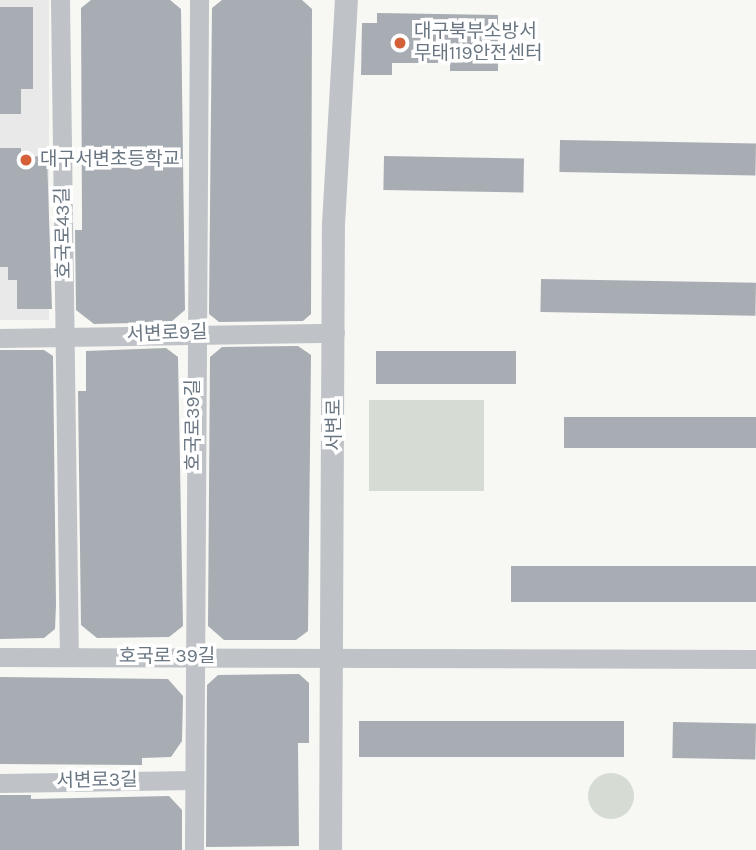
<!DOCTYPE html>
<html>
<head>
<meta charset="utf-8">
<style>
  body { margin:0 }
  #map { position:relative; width:756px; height:850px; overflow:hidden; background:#f7f7f4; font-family:Karla,"Noto Sans KR",sans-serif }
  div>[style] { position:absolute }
  .built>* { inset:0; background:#e8e9e8; transform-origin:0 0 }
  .green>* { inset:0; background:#d6dbd4; transform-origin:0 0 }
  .round { border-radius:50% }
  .building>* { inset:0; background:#a7adb3; transform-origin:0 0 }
  .minor>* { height:19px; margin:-9.5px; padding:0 9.5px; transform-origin:9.5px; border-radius:9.5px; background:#bfc2c6 }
  .tertiary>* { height:23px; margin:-11.5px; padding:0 11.5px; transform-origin:11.5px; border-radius:11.5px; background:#bfc2c6 }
  .dots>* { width:19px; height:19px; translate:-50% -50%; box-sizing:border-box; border:4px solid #fff; border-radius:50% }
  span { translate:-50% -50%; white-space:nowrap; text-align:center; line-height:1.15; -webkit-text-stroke:7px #fff; paint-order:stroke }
  .poi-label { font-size:19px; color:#697682 }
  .left { translate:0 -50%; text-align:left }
  .street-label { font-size:19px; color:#697682 }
</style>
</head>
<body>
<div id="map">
  <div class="built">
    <div style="left:0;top:0;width:49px;height:320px"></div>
  </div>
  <div class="green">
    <div style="left:369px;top:400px;width:115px;height:91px"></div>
    <div class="round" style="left:588px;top:773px;width:46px;height:46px"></div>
  </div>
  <div class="building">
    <div style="clip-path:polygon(91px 0,170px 0,181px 9px,185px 310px,171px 322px,94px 324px,76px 310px,75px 230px,82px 230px,82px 218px,81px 8px)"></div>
    <div style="clip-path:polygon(222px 0,302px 0,312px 9px,311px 314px,303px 321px,219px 322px,209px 314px,212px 8px)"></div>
    <div style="clip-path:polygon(0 7px,33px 7px,33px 89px,21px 89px,21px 114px,0 114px)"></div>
    <div style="clip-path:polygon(377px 13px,498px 15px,498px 71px,450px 71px,450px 63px,392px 63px,392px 75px,361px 75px,362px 23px,377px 23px)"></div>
    <div style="left:560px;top:140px;width:196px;height:32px;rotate:1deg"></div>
    <div style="clip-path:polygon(0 148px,21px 148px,21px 157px,47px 156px,52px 309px,17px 309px,17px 280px,8px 280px,8px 267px,0 267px)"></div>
    <div style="left:384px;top:156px;width:140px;height:34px;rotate:1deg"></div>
    <div style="left:541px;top:279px;width:215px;height:33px;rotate:1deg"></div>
    <div style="clip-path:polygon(298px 346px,311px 355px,308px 631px,296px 640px,224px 640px,208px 626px,210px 357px,222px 347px)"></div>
    <div style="clip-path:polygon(166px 348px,178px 357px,183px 626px,169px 637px,97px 638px,81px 625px,78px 391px,86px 391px,86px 351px)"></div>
    <div style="clip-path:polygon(0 350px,44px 350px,53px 356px,56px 605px,55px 629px,44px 638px,0 639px)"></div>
    <div style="left:376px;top:351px;width:140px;height:33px"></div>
    <div style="left:564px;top:417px;width:192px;height:31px"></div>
    <div style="left:511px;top:566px;width:245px;height:36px"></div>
    <div style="clip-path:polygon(299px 674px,309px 683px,309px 743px,298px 743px,299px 846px,206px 847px,207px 685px,218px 675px)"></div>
    <div style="clip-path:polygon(0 677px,168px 679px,183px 696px,182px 741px,171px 757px,142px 758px,142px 765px,0 764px)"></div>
    <div style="left:359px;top:721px;width:265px;height:36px"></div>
    <div style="left:673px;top:722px;width:83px;height:36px;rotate:1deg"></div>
    <div style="clip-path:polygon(0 795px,31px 795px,31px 799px,169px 796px,182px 810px,182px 850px,0 850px)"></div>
  </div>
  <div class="minor">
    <div style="left:60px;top:0;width:657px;rotate:89.22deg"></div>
    <div style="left:0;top:338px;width:335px;rotate:-0.9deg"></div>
    <div style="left:0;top:657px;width:756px;rotate:0.15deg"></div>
    <div style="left:0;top:783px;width:194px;rotate:-0.9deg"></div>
    <div style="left:194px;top:850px;width:850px;rotate:-89.66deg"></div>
  </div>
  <div class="tertiary">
    <div style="left:330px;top:850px;width:626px;rotate:-89.73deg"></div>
    <div style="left:333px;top:224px;width:224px;rotate:-86.7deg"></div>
  </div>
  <div class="dots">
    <div style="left:400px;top:43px;background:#d36038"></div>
    <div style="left:26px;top:160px;background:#d36038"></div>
  </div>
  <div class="poi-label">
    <span class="left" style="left:414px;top:43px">대구북부소방서<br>무태119안전센터</span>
    <span class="left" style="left:40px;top:160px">대구서변초등학교</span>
  </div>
  <div class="street-label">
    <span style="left:64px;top:233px;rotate:-91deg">호국로43길</span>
    <span style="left:167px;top:334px;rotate:-2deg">서변로9길</span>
    <span style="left:194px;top:425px;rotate:-90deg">호국로39길</span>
    <span style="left:335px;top:425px;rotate:-90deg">서변로</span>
    <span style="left:167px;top:657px">호국로 39길</span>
    <span style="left:97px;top:781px;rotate:-1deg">서변로3길</span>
  </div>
</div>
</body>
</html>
